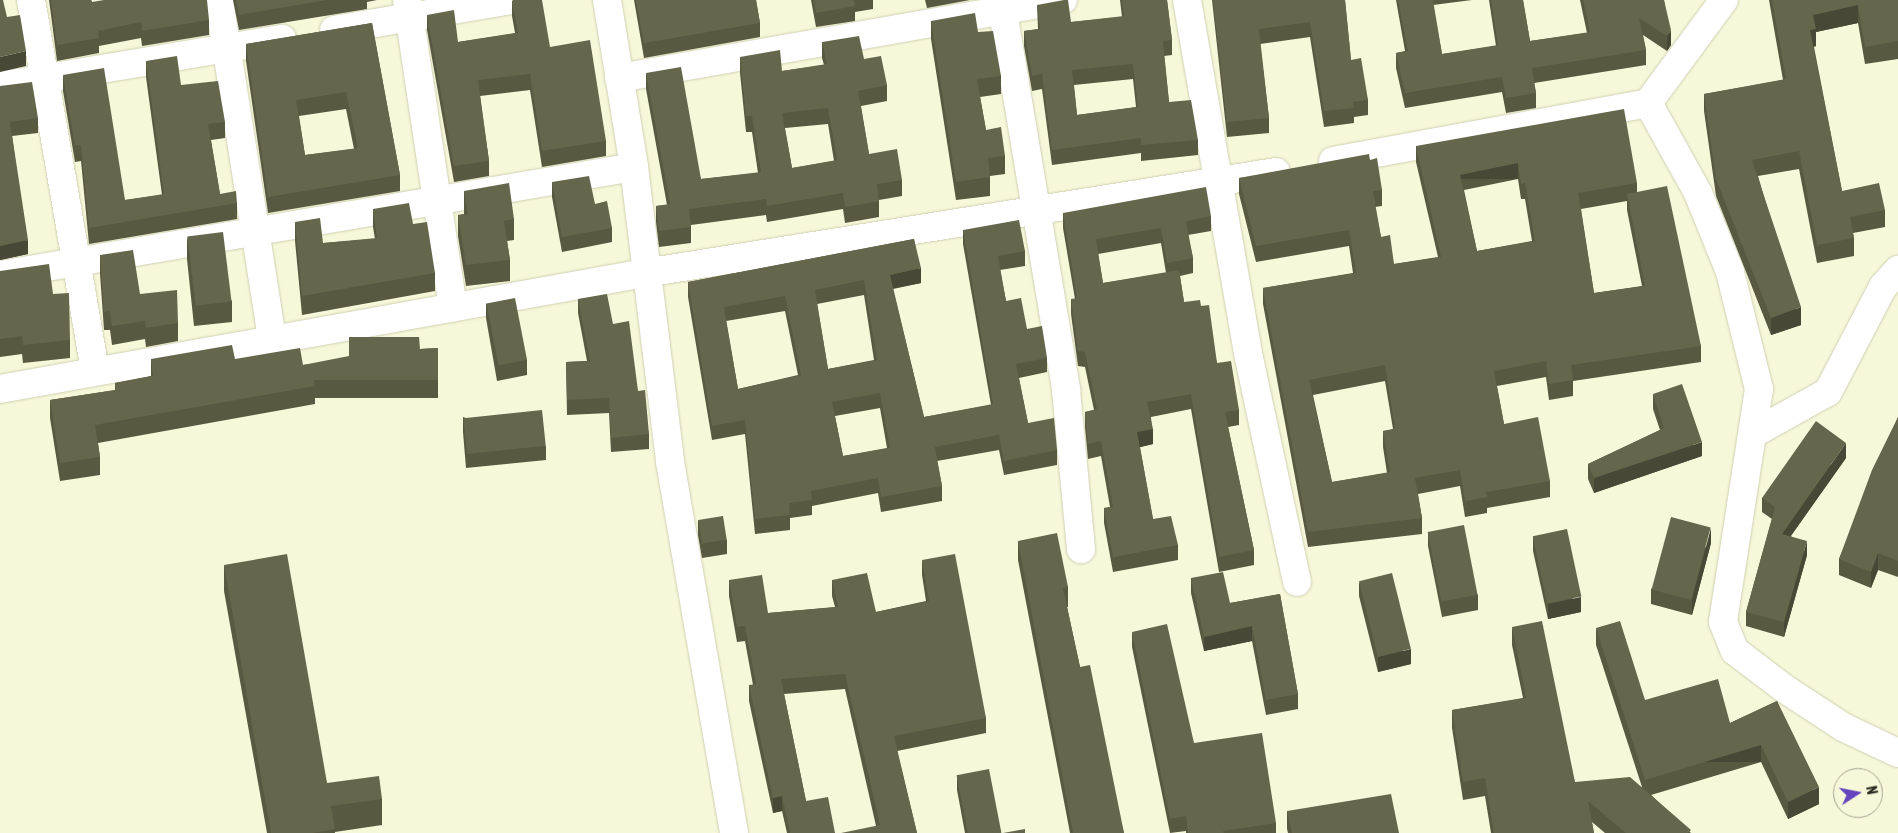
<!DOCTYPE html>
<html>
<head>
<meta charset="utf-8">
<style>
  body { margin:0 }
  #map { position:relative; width:1898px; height:833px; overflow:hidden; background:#f6f8da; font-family:"Asap Condensed",sans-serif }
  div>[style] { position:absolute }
  .roads { filter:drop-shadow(0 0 1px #ced0b2) drop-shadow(0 0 1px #ced0b2) }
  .minor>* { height:28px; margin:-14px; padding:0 14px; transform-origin:14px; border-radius:14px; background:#fff }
  .wall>* { inset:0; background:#575941 }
  .shaded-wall>* { inset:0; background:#474835; transform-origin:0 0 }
  .building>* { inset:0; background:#65674c; transform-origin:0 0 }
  span { translate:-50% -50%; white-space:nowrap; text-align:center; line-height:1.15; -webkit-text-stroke:5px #f6f8da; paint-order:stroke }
  .north { position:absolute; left:1833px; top:768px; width:50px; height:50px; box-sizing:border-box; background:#f6f8da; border:1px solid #a4a58f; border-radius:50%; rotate:79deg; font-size:14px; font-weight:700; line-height:20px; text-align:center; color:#28291e }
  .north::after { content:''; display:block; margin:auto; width:18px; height:22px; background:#6445bd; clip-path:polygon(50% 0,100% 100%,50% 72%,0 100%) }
</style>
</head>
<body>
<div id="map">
  <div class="roads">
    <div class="minor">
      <div style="left:31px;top:0;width:377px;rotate:80.2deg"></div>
      <div style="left:219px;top:0;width:344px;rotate:81.1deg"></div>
      <div style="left:407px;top:0;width:311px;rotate:81.5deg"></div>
      <div style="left:607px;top:0;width:169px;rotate:80.8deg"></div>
      <div style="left:634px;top:167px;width:297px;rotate:83deg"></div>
      <div style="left:670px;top:462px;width:376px;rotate:80.2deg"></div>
      <div style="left:1001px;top:0;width:395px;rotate:80.5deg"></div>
      <div style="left:1066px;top:390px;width:160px;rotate:84.6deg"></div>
      <div style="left:1187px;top:0;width:363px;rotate:80.2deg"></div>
      <div style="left:1249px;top:358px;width:229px;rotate:77.9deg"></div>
      <div style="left:334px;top:30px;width:181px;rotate:-9.6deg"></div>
      <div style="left:619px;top:78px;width:451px;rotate:-10deg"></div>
      <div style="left:0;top:86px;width:286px;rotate:-9.5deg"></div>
      <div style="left:1648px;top:103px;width:103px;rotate:60.9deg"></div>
      <div style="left:1698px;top:193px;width:85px;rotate:67.9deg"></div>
      <div style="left:1730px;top:272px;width:121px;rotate:76.1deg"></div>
      <div style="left:1759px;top:389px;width:236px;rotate:98.8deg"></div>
      <div style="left:1723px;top:622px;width:31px;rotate:68deg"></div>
      <div style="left:1735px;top:651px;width:63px;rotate:37.2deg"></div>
      <div style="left:1785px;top:689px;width:69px;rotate:33.2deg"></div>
      <div style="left:1843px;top:727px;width:61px;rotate:25.3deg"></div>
      <div style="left:1333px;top:161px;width:320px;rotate:-10.4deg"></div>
      <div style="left:1648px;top:103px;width:128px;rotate:-53.6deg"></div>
      <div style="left:0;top:275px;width:643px;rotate:-9.67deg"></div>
      <div style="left:0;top:389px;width:655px;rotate:-10.2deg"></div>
      <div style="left:645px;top:273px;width:639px;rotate:-9.09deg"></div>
      <div style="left:1756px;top:432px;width:82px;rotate:-29.1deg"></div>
      <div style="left:1828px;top:392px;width:119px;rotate:-62.4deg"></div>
      <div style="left:1883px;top:287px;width:23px;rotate:-49deg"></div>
    </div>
  </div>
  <div class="wall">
    <div style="clip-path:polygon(49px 0,91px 0,92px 2px,209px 20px,209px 35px,142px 46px,141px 38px,99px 46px,99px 53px,57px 61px)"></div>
    <div style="clip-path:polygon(233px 0,377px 0,367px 2px,367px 9px,239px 30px)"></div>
    <div style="clip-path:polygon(634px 0,756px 0,760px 23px,760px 37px,644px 58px)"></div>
    <div style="clip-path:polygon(811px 0,873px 0,873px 9px,855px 12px,855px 21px,816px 27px)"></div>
    <div style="clip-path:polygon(925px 0,970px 0,927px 8px)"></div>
    <div style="clip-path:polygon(evenodd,1120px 0,1167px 0,1172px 40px,1172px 55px,1164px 56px,1169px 102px,1198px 140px,1198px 155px,1141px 161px,1141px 153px,1052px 165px,1042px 89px,1032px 91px,1024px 46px,1024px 31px,1038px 29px,1037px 5px,1071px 22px,1122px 17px,1120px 0,1133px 79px,1136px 107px,1077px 115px,1074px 85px,1133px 79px)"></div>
    <div style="clip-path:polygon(1212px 0,1345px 0,1351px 60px,1368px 100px,1368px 115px,1354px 117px,1354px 123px,1324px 127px,1310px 37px,1260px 44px,1269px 118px,1269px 133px,1227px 137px)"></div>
    <div style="clip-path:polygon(1396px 0,1472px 0,1433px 5px,1442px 54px,1496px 46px,1489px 0,1523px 0,1530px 41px,1587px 33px,1580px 0,1664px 0,1671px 45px,1667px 51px,1643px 35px,1646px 50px,1646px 65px,1534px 83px,1536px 93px,1536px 108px,1506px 113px,1502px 92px,1405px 108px,1396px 68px,1396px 53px,1405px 51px)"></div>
    <div style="clip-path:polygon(1769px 0,1898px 0,1898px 59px,1865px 64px,1858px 23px,1816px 32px,1816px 46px,1814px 47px,1842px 191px,1885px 210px,1885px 227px,1853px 233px,1854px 238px,1854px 256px,1817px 263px,1799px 169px,1758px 176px,1801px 325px,1771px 335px,1716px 196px,1704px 111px,1704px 94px,1783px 80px)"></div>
    <div style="clip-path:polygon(512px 1px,550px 47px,606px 141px,606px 156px,542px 167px,530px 90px,480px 96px,489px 161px,489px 176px,454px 182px,427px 30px,427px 15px,458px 42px,515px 33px,512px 16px)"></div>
    <div style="clip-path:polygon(931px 21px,978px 32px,1001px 76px,1001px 94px,980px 97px,986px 130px,1005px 156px,1005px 174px,990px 176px,990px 196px,956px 200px,931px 39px)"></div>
    <div style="clip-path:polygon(evenodd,372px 23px,400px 175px,400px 191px,268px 213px,246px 61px,246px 44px,372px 23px,346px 109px,354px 149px,305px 155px,299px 116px,346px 109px)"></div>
    <div style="clip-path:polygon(evenodd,822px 42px,864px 59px,887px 85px,887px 101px,861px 106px,869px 154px,902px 180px,902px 196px,879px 200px,879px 217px,845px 223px,843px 209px,767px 222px,766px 215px,691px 225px,691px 243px,659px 247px,656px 222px,656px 206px,667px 205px,646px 89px,646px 73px,701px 179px,758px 173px,752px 132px,746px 132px,740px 73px,740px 57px,782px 71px,824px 65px,822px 58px,822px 42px,828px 124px,834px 161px,792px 168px,785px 128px,828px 124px)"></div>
    <div style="clip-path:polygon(146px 61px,181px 85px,225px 122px,225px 138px,211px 140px,220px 194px,237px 203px,237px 219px,89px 244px,81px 161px,75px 162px,63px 91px,63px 75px,125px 200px,162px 195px,146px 77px)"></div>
    <div style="clip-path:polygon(0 86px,38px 118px,38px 133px,12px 136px,28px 254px,0 260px)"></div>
    <div style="clip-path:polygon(evenodd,1416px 146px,1637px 183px,1637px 192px,1701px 346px,1701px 362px,1573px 381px,1573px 396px,1549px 400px,1546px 377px,1497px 386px,1504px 424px,1550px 481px,1550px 497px,1487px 508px,1487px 513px,1465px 517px,1460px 486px,1418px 494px,1422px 518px,1422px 534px,1308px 547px,1263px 304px,1263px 288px,1353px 273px,1349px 246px,1256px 262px,1239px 194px,1239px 178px,1370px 160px,1382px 190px,1382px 206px,1375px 207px,1381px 237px,1394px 264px,1438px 257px,1416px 162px,1416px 146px,1518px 179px,1521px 199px,1525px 199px,1532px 241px,1477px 251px,1464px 190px,1518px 179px,1416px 146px,1627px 201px,1627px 210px,1642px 286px,1594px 293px,1581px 209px,1627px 201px,1416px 146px,1385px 381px,1393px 429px,1383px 431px,1383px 447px,1387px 473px,1332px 482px,1313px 395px,1385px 381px)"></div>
    <div style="clip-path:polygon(552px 182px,595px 204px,612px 228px,612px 242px,562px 252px,552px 197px)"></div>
    <div style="clip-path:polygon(464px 191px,514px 219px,514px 240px,507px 241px,510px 260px,510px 281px,466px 286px,458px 236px,458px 215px,464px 214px)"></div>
    <div style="clip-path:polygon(373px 209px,413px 224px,435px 273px,435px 291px,302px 315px,295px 241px,295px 222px,323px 243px,375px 239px,373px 227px)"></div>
    <div style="clip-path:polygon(evenodd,1063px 213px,1211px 216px,1211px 231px,1188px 235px,1193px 258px,1193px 273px,1180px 276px,1184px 302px,1201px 306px,1217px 363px,1239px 410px,1239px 425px,1228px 427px,1254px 550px,1254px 565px,1219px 572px,1191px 409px,1151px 417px,1153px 444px,1140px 447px,1153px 519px,1178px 545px,1178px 560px,1113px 572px,1104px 523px,1104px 508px,1110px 507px,1101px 456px,1088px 459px,1085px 427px,1085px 412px,1094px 410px,1085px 367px,1078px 366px,1071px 314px,1071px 299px,1075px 299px,1063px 228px,1063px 213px,1161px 243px,1166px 273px,1103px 283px,1098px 254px,1161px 243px)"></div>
    <div style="clip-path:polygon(evenodd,963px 230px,1025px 251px,1025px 266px,1000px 270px,1006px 301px,1027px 329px,1047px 358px,1047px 372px,1019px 378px,1028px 423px,1057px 450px,1057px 465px,1004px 475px,999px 450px,937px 461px,942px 486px,942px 501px,881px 512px,878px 493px,812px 506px,812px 515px,790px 518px,790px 530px,755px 534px,745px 434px,712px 440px,688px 297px,688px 282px,914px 239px,921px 283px,893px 289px,924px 417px,991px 405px,963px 244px,963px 230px,864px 295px,874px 360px,828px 369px,817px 304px,864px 295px,963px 230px,785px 311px,798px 375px,738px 389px,726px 321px,785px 311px,963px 230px,880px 408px,887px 448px,843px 456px,835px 416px,880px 408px)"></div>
    <div style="clip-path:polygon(187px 238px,232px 301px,232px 322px,194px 326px,187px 259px)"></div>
    <div style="clip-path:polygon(100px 255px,140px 294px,178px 323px,178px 341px,146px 347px,145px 339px,112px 345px,110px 330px,104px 330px,100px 274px)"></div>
    <div style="clip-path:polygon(0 271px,53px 294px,70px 340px,70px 358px,23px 363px,22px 354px,0 357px)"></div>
    <div style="clip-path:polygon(578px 299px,613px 324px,638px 391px,649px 434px,649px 449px,611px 452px,609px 413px,567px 415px,566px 362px,587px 361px,578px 313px)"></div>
    <div style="clip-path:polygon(486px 303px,527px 360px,527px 375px,497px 381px,486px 318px)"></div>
    <div style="clip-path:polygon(438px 348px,438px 398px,315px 398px,315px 404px,98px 443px,100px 457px,100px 475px,60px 481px,50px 418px,50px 400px,115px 390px,115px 383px,151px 376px,151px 359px,235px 359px,303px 365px,420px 349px)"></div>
    <div style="clip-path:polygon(1653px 394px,1702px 456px,1594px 493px,1588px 479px,1588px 464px,1660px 430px,1653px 409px)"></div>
    <div style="clip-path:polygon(463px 417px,546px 446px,546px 460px,466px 468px,463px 432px)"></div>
    <div style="clip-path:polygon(1898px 417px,1898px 577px,1878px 570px,1871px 588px,1839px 575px,1839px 559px)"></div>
    <div style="clip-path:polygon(1846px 458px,1791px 536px,1807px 555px,1784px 637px,1746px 626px,1746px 612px,1772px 519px,1762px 512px,1762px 498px)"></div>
    <div style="clip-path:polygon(698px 520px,727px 540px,727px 554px,702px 558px,698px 535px)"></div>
    <div style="clip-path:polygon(1428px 532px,1478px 595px,1478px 610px,1442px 617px,1428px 546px)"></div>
    <div style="clip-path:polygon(1533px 536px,1581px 612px,1548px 619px,1533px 551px)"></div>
    <div style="clip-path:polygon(1018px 541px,1068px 587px,1068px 607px,1067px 607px,1080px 667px,1124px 833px,1070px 833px,1018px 560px)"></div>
    <div style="clip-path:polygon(1711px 543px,1692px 615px,1651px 604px,1651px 589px)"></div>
    <div style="clip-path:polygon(922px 560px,986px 718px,986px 733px,897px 751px,917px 833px,876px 826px,845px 689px,784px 694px,806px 801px,835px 833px,787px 833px,782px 811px,773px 813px,749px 701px,749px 685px,753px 685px,745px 641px,737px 642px,729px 596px,729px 580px,768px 613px,835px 607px,832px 596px,832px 580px,876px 612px,926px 601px,922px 575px)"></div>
    <div style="clip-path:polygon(224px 565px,327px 783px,382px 799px,382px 825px,335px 832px,335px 833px,267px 833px,224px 591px)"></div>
    <div style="clip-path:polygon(1191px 578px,1230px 603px,1280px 594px,1298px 694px,1298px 709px,1266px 715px,1252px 641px,1204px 651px,1191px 593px)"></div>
    <div style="clip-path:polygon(1359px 582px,1411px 664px,1378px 672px,1359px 596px)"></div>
    <div style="clip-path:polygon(1512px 627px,1575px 782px,1642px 787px,1596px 645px,1596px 628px,1645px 700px,1730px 723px,1777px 701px,1819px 804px,1788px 819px,1761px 762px,1651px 795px,1691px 833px,1605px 833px,1592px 822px,1594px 833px,1491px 833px,1485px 796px,1463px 800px,1452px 728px,1452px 710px,1523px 698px,1512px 645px)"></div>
    <div style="clip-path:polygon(1132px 632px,1194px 743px,1276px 823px,1276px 833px,1186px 833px,1186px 831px,1170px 833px,1132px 647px)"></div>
    <div style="clip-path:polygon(957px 775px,1001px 833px,965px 833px,957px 790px)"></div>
    <div style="clip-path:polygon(1287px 811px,1399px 833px,1288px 833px,1287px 829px)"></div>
  </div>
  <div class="shaded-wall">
    <div style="clip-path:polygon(1858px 5px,1858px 23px,1816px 32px,1816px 46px,1810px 47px,1810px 30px,1813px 15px)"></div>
    <div style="clip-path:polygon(1671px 30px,1671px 45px,1667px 51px,1667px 36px)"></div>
    <div style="clip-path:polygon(26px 51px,26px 66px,0 72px,0 57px)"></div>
    <div style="left:1518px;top:163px;width:16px;height:59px;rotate:90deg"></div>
    <div style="clip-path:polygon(28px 240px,28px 254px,0 260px,0 246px)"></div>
    <div style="clip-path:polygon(921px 268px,921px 283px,890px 289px,890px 275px)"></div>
    <div style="clip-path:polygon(1801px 307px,1801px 325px,1771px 335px,1771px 318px)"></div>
    <div style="clip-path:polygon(1153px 429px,1153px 444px,1137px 448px,1137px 432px)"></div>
    <div style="clip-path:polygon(1702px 442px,1702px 456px,1594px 493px,1594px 478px)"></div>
    <div style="clip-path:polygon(1846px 443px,1846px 458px,1782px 548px,1782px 534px)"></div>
    <div style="clip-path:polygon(1711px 528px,1711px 543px,1692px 615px,1692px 600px)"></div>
    <div style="clip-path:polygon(1807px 541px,1807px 555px,1784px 637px,1784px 622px)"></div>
    <div style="clip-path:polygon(1878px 553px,1878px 570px,1871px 588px,1871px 572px)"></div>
    <div style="clip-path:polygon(1581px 597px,1581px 612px,1548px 619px,1548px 604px)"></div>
    <div style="clip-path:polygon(1252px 626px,1252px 641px,1204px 651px,1204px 637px)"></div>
    <div style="clip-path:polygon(1411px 649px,1411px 664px,1378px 672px,1378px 657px)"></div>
    <div style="left:1761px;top:745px;width:17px;height:121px;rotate:90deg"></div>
    <div style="clip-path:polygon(1819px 787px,1819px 804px,1788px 819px,1788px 802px)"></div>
    <div style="clip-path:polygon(782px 796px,782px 811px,773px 813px,773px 798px)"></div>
  </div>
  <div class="building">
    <div style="clip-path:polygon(0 0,3px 0,7px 17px,20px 15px,26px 51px,0 57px)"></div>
    <div style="clip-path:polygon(51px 0,91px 0,92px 2px,104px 0,207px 0,209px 20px,142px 31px,141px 22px,98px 31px,99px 38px,57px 45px)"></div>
    <div style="clip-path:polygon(236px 0,327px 0,239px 15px)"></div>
    <div style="clip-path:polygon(513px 0,542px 0,550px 47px,590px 40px,606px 141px,542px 151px,530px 74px,478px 80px,489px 161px,454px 166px,427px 15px,454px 10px,458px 42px,518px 33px,512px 1px)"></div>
    <div style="clip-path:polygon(636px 0,756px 0,760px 23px,644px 43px)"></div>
    <div style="clip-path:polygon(814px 0,854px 0,855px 6px,816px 13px)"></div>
    <div style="clip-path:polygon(evenodd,1064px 0,1068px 0,1071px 22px,1124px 16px,1122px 0,1167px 0,1172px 40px,1163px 41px,1169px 102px,1191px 100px,1198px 140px,1141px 145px,1141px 138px,1052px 150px,1042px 74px,1032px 76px,1024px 31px,1040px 29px,1037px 5px,1064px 0,1133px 64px,1138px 107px,1077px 115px,1072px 70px,1133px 64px)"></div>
    <div style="clip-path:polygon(1213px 0,1345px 0,1351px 60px,1361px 58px,1368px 100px,1353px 102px,1354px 108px,1324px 111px,1310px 22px,1259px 29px,1269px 118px,1227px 122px)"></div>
    <div style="clip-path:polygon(1398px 0,1433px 0,1442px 54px,1498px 45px,1491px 0,1523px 0,1530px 41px,1590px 32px,1583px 0,1664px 0,1671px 30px,1667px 36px,1639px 18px,1646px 50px,1532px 68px,1536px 93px,1506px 98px,1502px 77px,1405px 93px,1396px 53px,1408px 51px)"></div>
    <div style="clip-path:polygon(1772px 0,1898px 0,1898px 41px,1865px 47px,1858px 5px,1813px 15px,1816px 29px,1810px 30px,1842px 191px,1879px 183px,1885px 210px,1850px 217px,1854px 238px,1817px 245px,1799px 151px,1752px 160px,1801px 307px,1771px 318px,1716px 179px,1704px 94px,1786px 79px)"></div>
    <div style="clip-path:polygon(975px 13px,978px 32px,993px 31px,1001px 76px,977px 79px,986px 130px,1001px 127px,1005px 156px,988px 158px,990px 177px,956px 182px,931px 21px)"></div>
    <div style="clip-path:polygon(evenodd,372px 23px,400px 175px,268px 197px,246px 44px,372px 23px,346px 92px,358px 148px,305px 155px,296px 100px,346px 92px)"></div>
    <div style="clip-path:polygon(evenodd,859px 36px,864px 59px,881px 56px,887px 85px,858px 91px,869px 154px,897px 149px,902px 180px,877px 184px,879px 201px,845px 207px,843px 193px,767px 206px,766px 199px,689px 209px,691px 227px,659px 231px,656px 206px,670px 204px,646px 73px,681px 67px,701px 179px,761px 172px,752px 116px,746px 116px,740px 57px,780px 50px,782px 71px,827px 64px,822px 42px,859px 36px,828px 108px,837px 160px,792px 168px,782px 113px,828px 108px)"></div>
    <div style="clip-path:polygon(177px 56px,181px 85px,218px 81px,225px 122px,208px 124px,220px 194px,236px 191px,237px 203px,89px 228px,81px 145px,75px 146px,63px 75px,104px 68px,125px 200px,164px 194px,146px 61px)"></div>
    <div style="clip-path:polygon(32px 82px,38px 118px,10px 122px,28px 240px,0 246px,0 86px)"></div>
    <div style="clip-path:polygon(evenodd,1624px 109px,1637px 183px,1578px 193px,1594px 293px,1645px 286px,1627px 194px,1667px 186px,1701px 346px,1571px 365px,1573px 380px,1549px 384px,1546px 361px,1494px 371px,1504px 424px,1538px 417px,1550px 481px,1486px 492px,1487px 497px,1465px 501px,1460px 470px,1415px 478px,1422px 518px,1308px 532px,1263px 288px,1356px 273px,1349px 230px,1256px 246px,1239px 178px,1369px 154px,1370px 160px,1377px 158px,1382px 190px,1373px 191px,1381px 237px,1390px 235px,1394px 264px,1441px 257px,1416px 146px,1624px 109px,1518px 163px,1521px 184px,1525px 183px,1535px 241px,1477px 251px,1460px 175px,1518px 163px,1624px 109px,1385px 365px,1395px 429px,1383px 431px,1390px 472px,1332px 482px,1309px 380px,1385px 365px)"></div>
    <div style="clip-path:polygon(589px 176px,595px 204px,607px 201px,612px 228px,562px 237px,552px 182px)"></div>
    <div style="clip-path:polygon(509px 183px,514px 219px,504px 221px,510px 260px,466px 265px,458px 215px,468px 214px,464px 191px)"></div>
    <div style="clip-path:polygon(1206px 187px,1211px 216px,1186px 221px,1193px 258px,1167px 263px,1161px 228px,1096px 239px,1103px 283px,1179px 270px,1184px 302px,1200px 300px,1201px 306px,1209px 305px,1217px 363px,1231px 361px,1239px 410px,1225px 412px,1254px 550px,1219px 557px,1191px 394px,1147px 402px,1153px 429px,1137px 432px,1153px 519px,1171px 516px,1178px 545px,1113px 557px,1104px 508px,1113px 507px,1101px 441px,1088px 444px,1085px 412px,1097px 409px,1085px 352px,1078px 351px,1071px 299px,1077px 298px,1063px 213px)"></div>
    <div style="clip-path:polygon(409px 203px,413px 224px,427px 222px,435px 273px,302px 296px,295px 222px,320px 218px,323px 243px,377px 238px,373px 209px)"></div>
    <div style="clip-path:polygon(evenodd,1019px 220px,1025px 251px,998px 256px,1006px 301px,1021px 298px,1027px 329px,1042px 326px,1047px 358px,1016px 364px,1028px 423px,1054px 418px,1057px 450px,1004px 461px,999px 435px,935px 447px,942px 486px,881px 497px,878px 478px,811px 491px,812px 500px,789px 503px,790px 515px,755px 519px,745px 420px,712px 426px,688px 282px,914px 239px,921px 268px,890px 275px,924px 417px,993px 404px,963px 230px,1019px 220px,864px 280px,877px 360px,828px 369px,815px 290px,864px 280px,1019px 220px,785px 296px,801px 375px,738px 389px,724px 307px,785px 296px,1019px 220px,880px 393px,890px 448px,843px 456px,832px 402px,880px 393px)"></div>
    <div style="left:223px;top:232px;width:70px;height:36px;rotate:83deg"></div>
    <div style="clip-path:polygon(133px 250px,140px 294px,177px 290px,178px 323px,146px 328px,145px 321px,112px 326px,110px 311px,104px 312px,100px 255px)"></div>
    <div style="clip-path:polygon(49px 264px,53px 294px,69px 293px,70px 340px,23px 345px,22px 336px,0 339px,0 271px)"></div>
    <div style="clip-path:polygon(607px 294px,613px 324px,629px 321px,638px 391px,645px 390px,649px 434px,611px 438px,609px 398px,567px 400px,566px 362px,590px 361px,578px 299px)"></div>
    <div style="left:515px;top:298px;width:63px;height:29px;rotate:79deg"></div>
    <div style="clip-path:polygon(349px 337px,419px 337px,420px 349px,438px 348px,438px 380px,314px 380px,315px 386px,95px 425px,100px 457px,60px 463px,50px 400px,116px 390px,115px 383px,153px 376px,151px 359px,232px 345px,235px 359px,300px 348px,303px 365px,349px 356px)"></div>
    <div style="clip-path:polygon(1682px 384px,1702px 442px,1594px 478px,1588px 464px,1664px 428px,1653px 394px)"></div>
    <div style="left:542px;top:410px;width:36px;height:79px;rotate:84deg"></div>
    <div style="clip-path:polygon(1898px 417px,1898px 561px,1878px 553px,1871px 572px,1839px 559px,1872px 470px)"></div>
    <div style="clip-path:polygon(1816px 421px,1846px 443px,1782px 534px,1807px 541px,1784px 622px,1746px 612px,1775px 507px,1762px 498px)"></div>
    <div style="left:723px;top:516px;width:24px;height:25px;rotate:81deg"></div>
    <div style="left:1671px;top:517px;width:41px;height:75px;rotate:15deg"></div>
    <div style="left:1464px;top:525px;width:71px;height:37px;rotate:79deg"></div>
    <div style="left:1567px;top:529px;width:69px;height:35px;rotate:78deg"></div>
    <div style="clip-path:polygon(1057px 533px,1068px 587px,1063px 588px,1080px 667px,1090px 665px,1124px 833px,1073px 833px,1018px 541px)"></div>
    <div style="clip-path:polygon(287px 554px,327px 783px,379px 776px,382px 799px,331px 806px,335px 829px,313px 833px,271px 833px,224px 565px)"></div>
    <div style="clip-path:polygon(955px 554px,986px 718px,894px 736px,917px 833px,841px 833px,880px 825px,845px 674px,781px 679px,806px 801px,828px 797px,835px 833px,790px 833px,782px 796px,773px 798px,749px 685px,756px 684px,745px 626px,737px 627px,729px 580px,762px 575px,768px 613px,838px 607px,832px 580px,867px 573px,876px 612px,929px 601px,922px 560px)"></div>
    <div style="clip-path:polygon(1223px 572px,1230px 603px,1280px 594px,1298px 694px,1266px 700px,1252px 626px,1204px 637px,1191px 578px)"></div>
    <div style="left:1392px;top:573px;width:78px;height:34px;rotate:76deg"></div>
    <div style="clip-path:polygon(1542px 621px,1575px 782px,1630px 777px,1691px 830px,1688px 833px,1626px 833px,1588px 801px,1594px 833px,1494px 833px,1485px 778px,1463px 782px,1452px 710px,1526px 698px,1512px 627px)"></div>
    <div style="clip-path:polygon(1620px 621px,1645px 700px,1718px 679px,1730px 723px,1777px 701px,1819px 787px,1788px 802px,1761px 745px,1645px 780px,1596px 628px)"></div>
    <div style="clip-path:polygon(1167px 624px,1194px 743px,1262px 733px,1276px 823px,1223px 831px,1224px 833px,1188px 833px,1186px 816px,1170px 819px,1132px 632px)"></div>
    <div style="left:989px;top:769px;width:65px;height:33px;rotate:79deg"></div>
    <div style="clip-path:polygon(1391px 794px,1399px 833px,1292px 833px,1287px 811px)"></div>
    <div style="clip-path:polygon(1025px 829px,1025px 833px,1003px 833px)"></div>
  </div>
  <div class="north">N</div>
</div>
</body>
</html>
